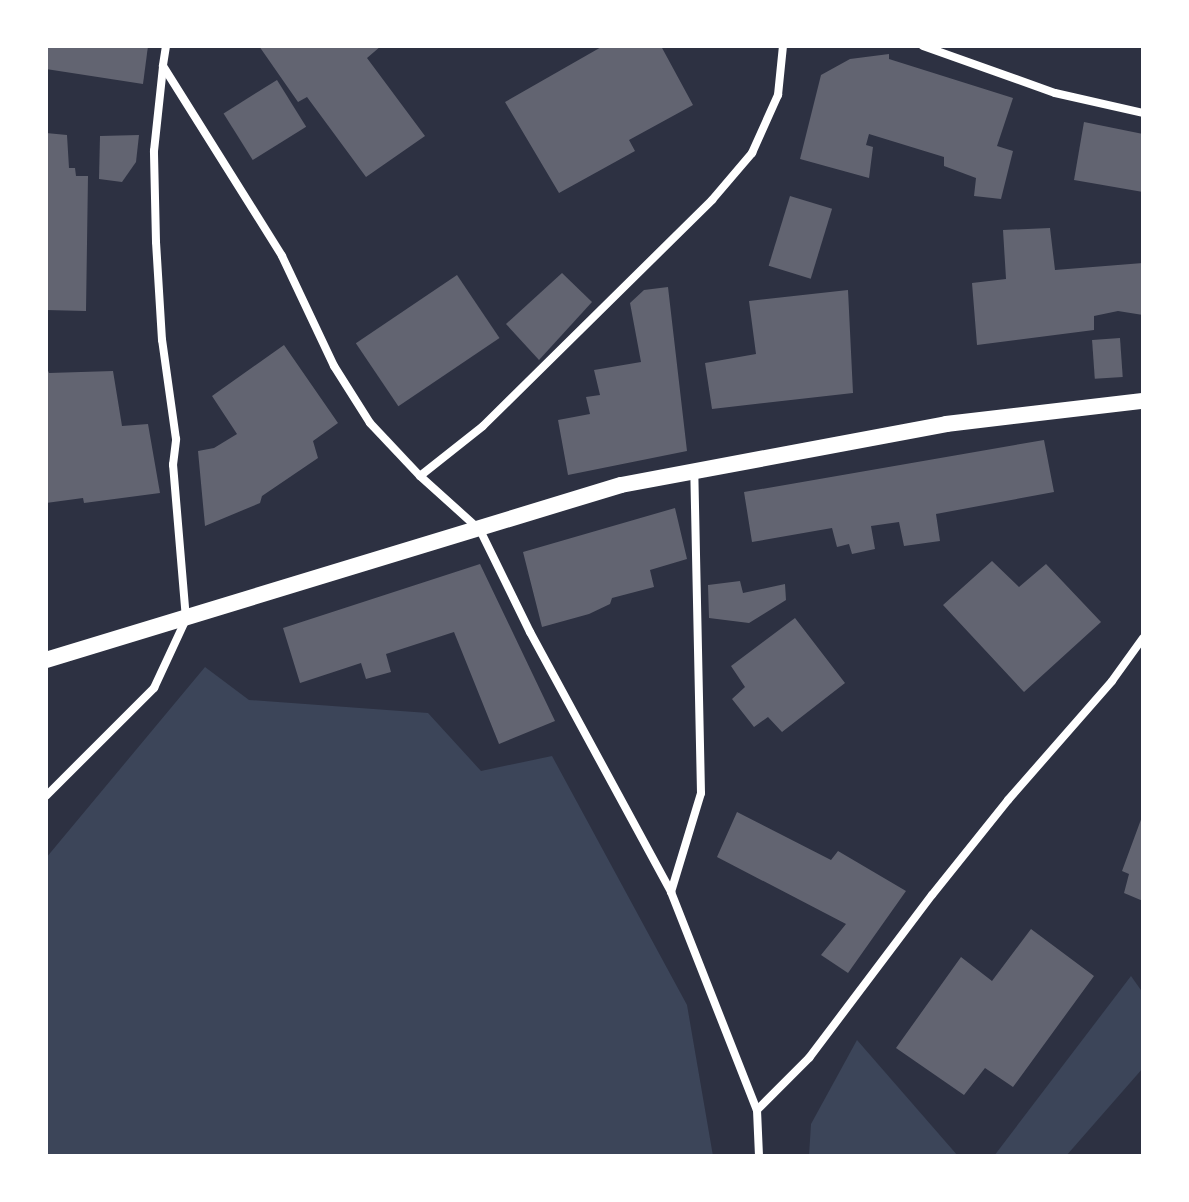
<!DOCTYPE html>
<html>
<head>
<meta charset="utf-8">
<style>
  body { margin:0 }
  #map { position:relative; width:1189px; height:1202px; overflow:hidden; background:#2d3142; font-family:Karla,sans-serif }
  div>[style] { position:absolute }
  .green>* { inset:0; background:#3c4559 }
  .building>* { inset:0; background:#626471; transform-origin:0 0 }
  .minor>* { height:8px; margin:-4px; padding:0 4px; transform-origin:4px; border-radius:4px; background:#fff }
  .secondary>* { height:16px; margin:-8px; padding:0 8px; transform-origin:8px; border-radius:8px; background:#fff }
  span { translate:-50% -50%; white-space:nowrap; text-align:center; line-height:1.15; -webkit-text-stroke:7px #fff; paint-order:stroke }
  .frame { position:absolute; inset:0; border:48px solid #fff; pointer-events:none }
</style>
</head>
<body>
<div id="map">
  <div class="green">
    <div style="clip-path:polygon(205px 667px,249px 700px,428px 713px,481px 771px,552px 756px,687px 1005px,713px 1156px,46px 1156px,46px 858px)"></div>
    <div style="clip-path:polygon(1131px 976px,1143px 993px,1143px 1068px,1066px 1156px,994px 1156px)"></div>
    <div style="clip-path:polygon(857px 1040px,958px 1156px,809px 1156px,811px 1124px)"></div>
  </div>
  <div class="building">
    <div style="clip-path:polygon(46px 46px,148px 46px,143px 84px,46px 69px)"></div>
    <div style="clip-path:polygon(259px 46px,381px 46px,367px 58px,425px 136px,366px 177px,307px 97px,298px 102px)"></div>
    <div style="clip-path:polygon(603px 46px,661px 46px,693px 105px,629px 140px,635px 151px,559px 193px,505px 102px)"></div>
    <div style="clip-path:polygon(889px 54px,889px 59px,1013px 98px,997px 146px,1013px 151px,1001px 199px,974px 196px,976px 178px,944px 166px,944px 157px,869px 134px,866px 145px,873px 147px,869px 178px,800px 159px,821px 75px,850px 59px)"></div>
    <div style="left:277px;top:80px;width:55px;height:63px;rotate:58deg"></div>
    <div style="clip-path:polygon(1084px 122px,1143px 134px,1143px 192px,1074px 180px)"></div>
    <div style="clip-path:polygon(46px 133px,67px 135px,69px 168px,75px 168px,76px 176px,88px 176px,86px 311px,46px 310px)"></div>
    <div style="clip-path:polygon(139px 135px,136px 162px,122px 182px,99px 179px,100px 136px)"></div>
    <div style="left:790px;top:196px;width:44px;height:73px;rotate:17deg"></div>
    <div style="clip-path:polygon(1050px 228px,1055px 270px,1143px 263px,1143px 315px,1118px 311px,1094px 316px,1094px 330px,977px 345px,972px 283px,1006px 279px,1003px 230px)"></div>
    <div style="clip-path:polygon(562px 273px,592px 302px,539px 360px,506px 324px)"></div>
    <div style="left:457px;top:275px;width:76px;height:122px;rotate:56deg"></div>
    <div style="clip-path:polygon(668px 287px,687px 451px,568px 475px,558px 420px,590px 414px,586px 397px,600px 395px,594px 370px,641px 362px,630px 303px,644px 290px)"></div>
    <div style="clip-path:polygon(848px 290px,853px 393px,712px 409px,705px 363px,756px 354px,749px 301px)"></div>
    <div style="left:1120px;top:338px;width:39px;height:28px;rotate:86deg"></div>
    <div style="clip-path:polygon(284px 345px,338px 423px,313px 441px,318px 458px,262px 496px,260px 503px,205px 526px,198px 451px,214px 448px,237px 434px,212px 396px)"></div>
    <div style="clip-path:polygon(46px 366px,49px 373px,113px 371px,122px 426px,148px 424px,160px 493px,84px 503px,83px 498px,46px 503px)"></div>
    <div style="clip-path:polygon(1044px 440px,1054px 492px,936px 514px,940px 541px,904px 546px,899px 522px,871px 526px,875px 549px,852px 554px,849px 544px,837px 547px,832px 528px,752px 542px,744px 492px)"></div>
    <div style="clip-path:polygon(675px 508px,687px 559px,650px 570px,654px 587px,612px 598px,610px 604px,589px 614px,542px 627px,523px 552px)"></div>
    <div style="clip-path:polygon(992px 561px,1019px 587px,1046px 564px,1101px 622px,1024px 692px,943px 605px)"></div>
    <div style="clip-path:polygon(480px 564px,555px 721px,499px 744px,454px 632px,386px 654px,391px 672px,366px 679px,361px 663px,300px 683px,283px 628px)"></div>
    <div style="clip-path:polygon(740px 581px,743px 593px,785px 584px,786px 600px,749px 623px,709px 618px,708px 585px)"></div>
    <div style="clip-path:polygon(795px 618px,845px 683px,782px 732px,768px 717px,754px 727px,732px 699px,745px 687px,731px 666px)"></div>
    <div style="clip-path:polygon(737px 812px,831px 860px,838px 851px,906px 891px,848px 973px,821px 955px,846px 924px,717px 857px)"></div>
    <div style="clip-path:polygon(1143px 814px,1143px 901px,1124px 893px,1129px 874px,1122px 871px)"></div>
    <div style="clip-path:polygon(1031px 929px,1094px 976px,1013px 1087px,985px 1068px,964px 1095px,896px 1048px,961px 957px,992px 981px)"></div>
  </div>
  <div class="minor">
    <div style="left:166px;top:46px;width:20px;rotate:99deg"></div>
    <div style="left:163px;top:66px;width:224px;rotate:57.9deg"></div>
    <div style="left:282px;top:256px;width:122px;rotate:64.7deg"></div>
    <div style="left:334px;top:366px;width:67px;rotate:57.7deg"></div>
    <div style="left:370px;top:423px;width:73px;rotate:46.7deg"></div>
    <div style="left:420px;top:476px;width:81px;rotate:42deg"></div>
    <div style="left:480px;top:530px;width:114px;rotate:63.9deg"></div>
    <div style="left:530px;top:632px;width:296px;rotate:61.5deg"></div>
    <div style="left:671px;top:892px;width:234px;rotate:68.5deg"></div>
    <div style="left:757px;top:1110px;width:46px;rotate:87.5deg"></div>
    <div style="left:923px;top:46px;width:140px;rotate:19.6deg"></div>
    <div style="left:1055px;top:93px;width:90px;rotate:12.8deg"></div>
    <div style="left:420px;top:476px;width:80px;rotate:-38.4deg"></div>
    <div style="left:483px;top:426px;width:322px;rotate:-44.6deg"></div>
    <div style="left:712px;top:200px;width:62px;rotate:-49.6deg"></div>
    <div style="left:752px;top:153px;width:64px;rotate:-65.9deg"></div>
    <div style="left:778px;top:95px;width:49px;rotate:-84.2deg"></div>
    <div style="left:46px;top:796px;width:153px;rotate:-45deg"></div>
    <div style="left:154px;top:688px;width:76px;rotate:-65.1deg"></div>
    <div style="left:186px;top:619px;width:155px;rotate:-94.8deg"></div>
    <div style="left:173px;top:465px;width:26px;rotate:-83deg"></div>
    <div style="left:176px;top:439px;width:100px;rotate:-98deg"></div>
    <div style="left:162px;top:340px;width:98px;rotate:-93.5deg"></div>
    <div style="left:156px;top:242px;width:91px;rotate:-91.3deg"></div>
    <div style="left:154px;top:151px;width:84px;rotate:-83.9deg"></div>
    <div style="left:671px;top:892px;width:103px;rotate:-73.1deg"></div>
    <div style="left:701px;top:793px;width:324px;rotate:-91.2deg"></div>
    <div style="left:757px;top:1110px;width:74px;rotate:-45deg"></div>
    <div style="left:809px;top:1058px;width:204px;rotate:-53deg"></div>
    <div style="left:932px;top:895px;width:122px;rotate:-51.3deg"></div>
    <div style="left:1008px;top:800px;width:158px;rotate:-48.8deg"></div>
    <div style="left:1112px;top:681px;width:53px;rotate:-54.2deg"></div>
  </div>
  <div class="secondary">
    <div style="left:46px;top:660px;width:601px;rotate:-16.93deg"></div>
    <div style="left:621px;top:485px;width:331px;rotate:-10.6deg"></div>
    <div style="left:946px;top:424px;width:198px;rotate:-6.7deg"></div>
  </div>
  <div class="frame"></div>
</div>
</body>
</html>
